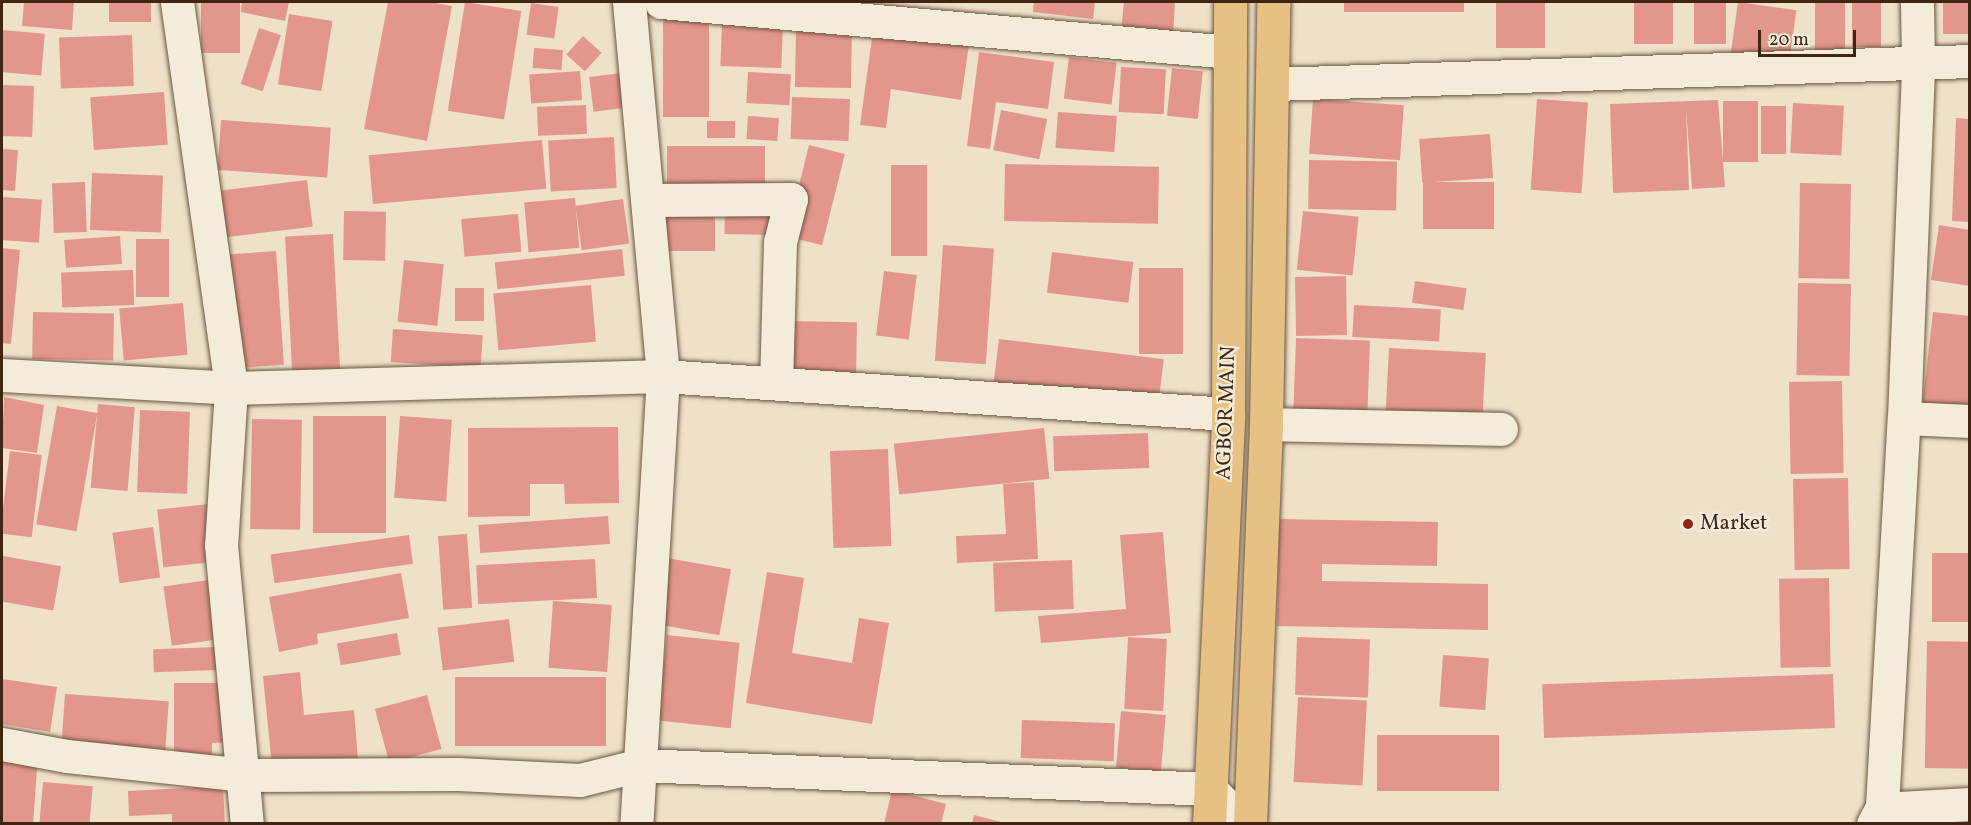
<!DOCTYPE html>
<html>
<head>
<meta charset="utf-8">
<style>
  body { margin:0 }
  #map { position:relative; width:1971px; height:825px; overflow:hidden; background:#eee1c8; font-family:Vollkorn,serif }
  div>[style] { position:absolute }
  .building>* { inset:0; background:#e3978c; transform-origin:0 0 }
  .roads { filter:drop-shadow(0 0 2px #6c5540) drop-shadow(0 0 2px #6c5540) }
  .minor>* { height:33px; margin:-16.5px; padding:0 16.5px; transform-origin:16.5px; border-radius:16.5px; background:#f4ecdb }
  .major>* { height:33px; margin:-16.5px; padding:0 16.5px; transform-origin:16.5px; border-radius:16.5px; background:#e7c084 }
  .dots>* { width:16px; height:16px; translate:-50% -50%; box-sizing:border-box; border:3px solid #f4ecdb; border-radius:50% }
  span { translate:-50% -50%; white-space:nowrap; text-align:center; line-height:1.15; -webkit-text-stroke:4.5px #f4ecdb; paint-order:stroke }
  .street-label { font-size:21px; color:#402612 }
  .poi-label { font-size:21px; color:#402612 }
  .left { translate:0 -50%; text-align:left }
  .frame { position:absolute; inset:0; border:3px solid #402612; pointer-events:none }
  .scale { position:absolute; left:1758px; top:30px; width:98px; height:27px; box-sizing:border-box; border:3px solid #402612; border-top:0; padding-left:8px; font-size:18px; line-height:21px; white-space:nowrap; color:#402612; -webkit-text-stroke:4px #f4ecdb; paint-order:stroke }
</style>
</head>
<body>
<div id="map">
  <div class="building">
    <div style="clip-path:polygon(24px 2px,74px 2px,72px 30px,22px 26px)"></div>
    <div style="left:109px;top:2px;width:42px;height:20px"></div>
    <div style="left:201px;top:2px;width:39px;height:51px"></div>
    <div style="clip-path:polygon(242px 2px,289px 2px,285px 21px,241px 12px)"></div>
    <div style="clip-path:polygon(388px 2px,429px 2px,452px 6px,427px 141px,364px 129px)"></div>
    <div style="left:465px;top:2px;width:57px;height:110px;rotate:9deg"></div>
    <div style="clip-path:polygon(1034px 2px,1095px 2px,1093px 19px,1033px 12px)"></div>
    <div style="clip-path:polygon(1124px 2px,1175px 2px,1173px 35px,1121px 31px)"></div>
    <div style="left:1344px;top:2px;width:120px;height:10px"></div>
    <div style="left:1496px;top:2px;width:49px;height:46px"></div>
    <div style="left:1634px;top:2px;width:39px;height:42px"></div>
    <div style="left:1694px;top:2px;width:32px;height:42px"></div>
    <div style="left:1738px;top:2px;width:59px;height:53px;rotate:8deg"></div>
    <div style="left:1815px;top:2px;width:30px;height:52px"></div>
    <div style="left:1852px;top:2px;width:29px;height:45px"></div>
    <div style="left:1943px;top:2px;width:27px;height:32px"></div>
    <div style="left:531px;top:3px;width:28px;height:32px;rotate:8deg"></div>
    <div style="left:289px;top:14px;width:44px;height:71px;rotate:9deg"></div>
    <div style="left:663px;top:17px;width:46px;height:100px"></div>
    <div style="left:722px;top:21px;width:61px;height:45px;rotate:2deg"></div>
    <div style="left:796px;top:27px;width:56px;height:60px;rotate:1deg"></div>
    <div style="left:259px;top:28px;width:23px;height:59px;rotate:18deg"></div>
    <div style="left:2px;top:30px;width:43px;height:42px;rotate:5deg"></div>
    <div style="clip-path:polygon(873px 31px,969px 45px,961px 100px,891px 89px,886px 128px,860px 125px)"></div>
    <div style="left:132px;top:35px;width:51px;height:73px;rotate:88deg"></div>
    <div style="left:583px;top:36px;width:25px;height:25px;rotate:42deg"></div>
    <div style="left:534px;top:48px;width:29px;height:20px;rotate:4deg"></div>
    <div style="clip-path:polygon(979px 52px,1054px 62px,1048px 109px,996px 102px,990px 149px,967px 146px)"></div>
    <div style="left:1069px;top:57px;width:48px;height:42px;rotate:7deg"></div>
    <div style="left:1121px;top:67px;width:45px;height:45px;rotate:3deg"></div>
    <div style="left:1172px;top:68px;width:31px;height:48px;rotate:6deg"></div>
    <div style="left:580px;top:71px;width:29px;height:51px;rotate:86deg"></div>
    <div style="left:748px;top:72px;width:43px;height:31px;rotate:3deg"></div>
    <div style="left:621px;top:73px;width:35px;height:32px;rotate:83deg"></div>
    <div style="left:2px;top:85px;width:32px;height:51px;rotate:2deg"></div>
    <div style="left:164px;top:92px;width:53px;height:74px;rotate:86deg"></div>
    <div style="left:792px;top:97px;width:58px;height:42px;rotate:2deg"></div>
    <div style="left:1313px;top:99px;width:91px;height:55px;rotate:4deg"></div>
    <div style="left:1537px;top:99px;width:51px;height:91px;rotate:4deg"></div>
    <div style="clip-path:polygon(1718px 100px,1725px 187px,1692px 189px,1686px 108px,1689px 190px,1613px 193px,1610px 104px)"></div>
    <div style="left:1723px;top:101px;width:35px;height:61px"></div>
    <div style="left:1793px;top:103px;width:51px;height:50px;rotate:3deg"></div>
    <div style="left:586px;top:105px;width:29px;height:49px;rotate:88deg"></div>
    <div style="left:1761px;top:106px;width:25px;height:48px"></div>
    <div style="left:1001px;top:110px;width:47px;height:41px;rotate:11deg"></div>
    <div style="left:1058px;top:112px;width:59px;height:36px;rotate:4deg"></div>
    <div style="left:748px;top:116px;width:31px;height:23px;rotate:4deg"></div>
    <div style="clip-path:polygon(1956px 118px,1970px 119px,1970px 222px,1952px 221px)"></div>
    <div style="left:221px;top:120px;width:110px;height:50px;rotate:4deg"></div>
    <div style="left:707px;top:121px;width:28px;height:17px"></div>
    <div style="left:1490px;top:134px;width:44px;height:71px;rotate:86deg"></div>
    <div style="left:614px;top:137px;width:51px;height:66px;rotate:87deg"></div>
    <div style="left:542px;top:140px;width:49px;height:174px;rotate:85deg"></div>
    <div style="left:809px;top:145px;width:37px;height:94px;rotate:14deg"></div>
    <div style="left:667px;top:146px;width:98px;height:51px"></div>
    <div style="clip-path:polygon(2px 149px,18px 150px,15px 191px,2px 190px)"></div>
    <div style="left:1309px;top:160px;width:88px;height:49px;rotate:1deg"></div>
    <div style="left:1005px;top:164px;width:154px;height:57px;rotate:1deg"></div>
    <div style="left:891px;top:165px;width:36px;height:91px"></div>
    <div style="left:92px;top:173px;width:71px;height:57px;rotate:2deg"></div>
    <div style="left:307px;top:180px;width:47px;height:89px;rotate:83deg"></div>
    <div style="left:85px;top:182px;width:50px;height:33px;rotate:88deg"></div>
    <div style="left:1494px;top:182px;width:47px;height:71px;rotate:90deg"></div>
    <div style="left:1800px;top:183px;width:51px;height:95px;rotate:1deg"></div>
    <div style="left:2px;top:197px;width:40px;height:43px;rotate:4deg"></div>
    <div style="left:575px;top:198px;width:50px;height:51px;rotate:85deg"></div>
    <div style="left:623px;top:199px;width:45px;height:48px;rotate:82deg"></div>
    <div style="left:665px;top:202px;width:50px;height:49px"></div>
    <div style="left:725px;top:202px;width:48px;height:32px;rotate:1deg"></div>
    <div style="left:344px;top:211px;width:42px;height:49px;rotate:1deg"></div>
    <div style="left:1303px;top:211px;width:56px;height:59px;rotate:6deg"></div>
    <div style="left:518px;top:214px;width:38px;height:57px;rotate:85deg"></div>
    <div style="clip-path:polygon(1939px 225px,1970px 230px,1970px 286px,1931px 280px)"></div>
    <div style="left:333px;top:234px;width:136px;height:48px;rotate:87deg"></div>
    <div style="left:120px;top:236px;width:28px;height:56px;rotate:86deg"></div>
    <div style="left:136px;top:239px;width:33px;height:58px"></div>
    <div style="left:943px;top:245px;width:51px;height:116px;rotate:4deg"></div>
    <div style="clip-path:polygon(2px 248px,20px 250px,11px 344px,2px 343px)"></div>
    <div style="left:622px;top:249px;width:27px;height:128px;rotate:84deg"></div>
    <div style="left:276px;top:251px;width:114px;height:52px;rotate:86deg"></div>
    <div style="left:1052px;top:252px;width:82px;height:41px;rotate:7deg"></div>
    <div style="left:404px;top:260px;width:40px;height:62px;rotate:6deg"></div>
    <div style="left:1139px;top:268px;width:44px;height:86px"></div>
    <div style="left:133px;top:270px;width:35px;height:72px;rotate:88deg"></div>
    <div style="left:884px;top:271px;width:33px;height:65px;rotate:7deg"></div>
    <div style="left:1346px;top:276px;width:59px;height:51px;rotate:89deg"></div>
    <div style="left:1415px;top:281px;width:52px;height:22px;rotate:8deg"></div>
    <div style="left:1798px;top:283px;width:53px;height:92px;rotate:1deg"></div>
    <div style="left:591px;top:285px;width:57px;height:98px;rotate:85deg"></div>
    <div style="left:455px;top:288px;width:29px;height:33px"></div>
    <div style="left:183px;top:303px;width:52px;height:64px;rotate:85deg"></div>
    <div style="left:1354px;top:305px;width:87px;height:32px;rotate:3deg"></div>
    <div style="left:33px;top:312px;width:81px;height:47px;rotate:1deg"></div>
    <div style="clip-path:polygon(1933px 312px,1970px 316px,1970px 415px,1922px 408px)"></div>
    <div style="left:788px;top:321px;width:69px;height:57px;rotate:1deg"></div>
    <div style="left:393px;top:329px;width:90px;height:33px;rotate:4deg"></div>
    <div style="left:1296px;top:338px;width:74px;height:77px;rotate:2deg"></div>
    <div style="left:999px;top:339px;width:166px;height:46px;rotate:7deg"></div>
    <div style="left:1389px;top:348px;width:97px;height:71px;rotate:3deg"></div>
    <div style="left:1842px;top:381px;width:92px;height:53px;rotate:89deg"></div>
    <div style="clip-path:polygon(4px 397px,44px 405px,37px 453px,2px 448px)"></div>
    <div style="left:98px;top:404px;width:37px;height:84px;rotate:5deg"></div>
    <div style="left:57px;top:406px;width:41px;height:120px;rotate:10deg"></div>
    <div style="left:140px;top:410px;width:50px;height:82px;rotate:2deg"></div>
    <div style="left:313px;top:416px;width:73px;height:117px"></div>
    <div style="left:400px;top:416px;width:52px;height:82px;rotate:4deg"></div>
    <div style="left:252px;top:419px;width:50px;height:110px;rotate:1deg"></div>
    <div style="clip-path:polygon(618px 427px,619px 503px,565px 504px,564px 484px,530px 484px,530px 516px,468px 517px,468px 428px)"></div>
    <div style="left:1044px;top:428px;width:51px;height:151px;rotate:84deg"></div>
    <div style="left:1148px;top:433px;width:35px;height:95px;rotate:88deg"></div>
    <div style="left:888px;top:449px;width:97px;height:58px;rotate:88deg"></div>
    <div style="left:10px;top:451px;width:32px;height:83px;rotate:7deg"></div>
    <div style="left:1848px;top:478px;width:91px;height:55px;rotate:89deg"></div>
    <div style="clip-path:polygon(1034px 482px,1038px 559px,957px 563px,956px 536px,1006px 534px,1003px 484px)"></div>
    <div style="left:210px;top:504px;width:58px;height:53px;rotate:84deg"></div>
    <div style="left:608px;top:516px;width:28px;height:130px;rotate:86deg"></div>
    <div style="clip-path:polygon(1279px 519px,1438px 522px,1437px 566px,1322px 564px,1322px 581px,1488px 584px,1488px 630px,1277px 626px)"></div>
    <div style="left:153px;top:527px;width:51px;height:41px;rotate:82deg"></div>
    <div style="clip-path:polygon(1163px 532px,1171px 633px,1041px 643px,1038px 616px,1126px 609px,1120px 535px)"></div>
    <div style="left:467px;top:534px;width:74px;height:29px;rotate:86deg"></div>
    <div style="left:409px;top:535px;width:29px;height:140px;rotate:82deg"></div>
    <div style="left:1932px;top:553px;width:38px;height:69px"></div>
    <div style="left:3px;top:556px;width:59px;height:45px;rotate:10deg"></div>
    <div style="left:667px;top:558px;width:65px;height:67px;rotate:10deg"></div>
    <div style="left:595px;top:559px;width:39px;height:119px;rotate:87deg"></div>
    <div style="left:1072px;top:560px;width:49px;height:79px;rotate:88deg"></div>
    <div style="clip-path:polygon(767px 572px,804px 578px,792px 653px,852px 663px,859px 618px,889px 623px,872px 724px,746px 703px)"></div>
    <div style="clip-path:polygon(401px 573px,409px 618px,317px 634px,318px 644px,279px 652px,269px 597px)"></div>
    <div style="left:1829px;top:578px;width:89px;height:50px;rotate:89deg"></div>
    <div style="left:209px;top:580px;width:60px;height:46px;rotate:82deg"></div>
    <div style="left:553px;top:601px;width:59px;height:67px;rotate:4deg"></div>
    <div style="left:509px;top:619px;width:43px;height:72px;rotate:83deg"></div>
    <div style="left:397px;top:633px;width:22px;height:61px;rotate:80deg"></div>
    <div style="left:667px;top:635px;width:73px;height:86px;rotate:6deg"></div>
    <div style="left:1128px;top:637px;width:39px;height:72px;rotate:3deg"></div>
    <div style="left:1297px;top:637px;width:73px;height:58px;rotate:2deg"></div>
    <div style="left:1927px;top:641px;width:43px;height:127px;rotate:1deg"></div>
    <div style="left:217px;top:647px;width:23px;height:64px;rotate:88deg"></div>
    <div style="left:1443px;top:655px;width:46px;height:52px;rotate:4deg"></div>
    <div style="clip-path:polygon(300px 672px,304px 715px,354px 710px,358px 759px,272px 767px,263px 676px)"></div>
    <div style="left:1833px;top:674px;width:54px;height:291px;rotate:88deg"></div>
    <div style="left:606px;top:677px;width:69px;height:151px;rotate:90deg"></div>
    <div style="clip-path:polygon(2px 679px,57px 687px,50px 732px,2px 724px)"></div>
    <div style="clip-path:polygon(174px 683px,230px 683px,231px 742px,212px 743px,212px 757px,174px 757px)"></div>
    <div style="left:65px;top:694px;width:104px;height:52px;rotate:4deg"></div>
    <div style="left:427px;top:695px;width:56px;height:54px;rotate:75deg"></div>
    <div style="left:1298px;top:697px;width:69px;height:85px;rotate:3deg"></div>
    <div style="left:1121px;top:711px;width:45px;height:57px;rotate:5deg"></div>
    <div style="left:1022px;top:720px;width:93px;height:38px;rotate:2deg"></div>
    <div style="left:1499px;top:735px;width:56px;height:122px;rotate:90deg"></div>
    <div style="clip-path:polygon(2px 753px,38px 756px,33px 824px,2px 824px)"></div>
    <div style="left:43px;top:782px;width:50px;height:42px;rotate:5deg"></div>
    <div style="clip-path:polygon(223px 786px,225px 824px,172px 824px,172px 814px,129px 816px,128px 791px)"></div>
    <div style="clip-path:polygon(892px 790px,946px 804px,941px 824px,884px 824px)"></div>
    <div style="clip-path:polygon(974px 815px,1005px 823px,1005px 824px,972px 824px)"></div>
  </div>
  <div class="roads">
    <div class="minor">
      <div style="left:177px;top:2px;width:390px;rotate:82deg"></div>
      <div style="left:231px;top:388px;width:157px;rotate:93.6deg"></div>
      <div style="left:221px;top:545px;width:280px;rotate:84.7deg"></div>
      <div style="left:629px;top:2px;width:376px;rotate:84.8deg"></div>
      <div style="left:663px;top:376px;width:449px;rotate:93.4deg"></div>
      <div style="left:661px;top:2px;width:571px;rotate:5.02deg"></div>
      <div style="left:1274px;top:84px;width:696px;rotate:-1.89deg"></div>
      <div style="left:649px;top:200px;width:142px;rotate:-0.4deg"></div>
      <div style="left:791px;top:199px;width:44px;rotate:104.3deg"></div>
      <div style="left:780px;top:242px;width:141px;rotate:91.6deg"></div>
      <div style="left:2px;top:375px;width:229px;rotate:3.2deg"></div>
      <div style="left:231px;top:388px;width:432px;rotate:-1.6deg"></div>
      <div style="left:663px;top:376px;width:566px;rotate:3.85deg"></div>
      <div style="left:1904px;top:418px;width:66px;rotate:2.6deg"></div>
      <div style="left:1266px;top:424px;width:235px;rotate:1.2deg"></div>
      <div style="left:2px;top:744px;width:66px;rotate:10.5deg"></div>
      <div style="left:67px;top:756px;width:179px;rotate:6.1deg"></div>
      <div style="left:245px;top:775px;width:213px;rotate:-0.3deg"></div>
      <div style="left:458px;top:774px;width:122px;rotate:2.8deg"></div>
      <div style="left:580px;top:780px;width:62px;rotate:-14deg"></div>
      <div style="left:640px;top:765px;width:571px;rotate:2.41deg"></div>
      <div style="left:1210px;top:789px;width:49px;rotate:45deg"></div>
      <div style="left:1873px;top:824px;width:17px;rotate:-62deg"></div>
      <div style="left:1881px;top:809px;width:89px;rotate:-3.2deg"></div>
      <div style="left:1881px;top:824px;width:407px;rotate:-86.8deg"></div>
      <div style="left:1904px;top:418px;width:356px;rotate:-87.7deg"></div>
      <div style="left:1918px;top:62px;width:60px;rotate:-91deg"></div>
    </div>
    <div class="major">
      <div style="left:1209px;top:824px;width:410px;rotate:-87.3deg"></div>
      <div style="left:1228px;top:414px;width:412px;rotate:-89.7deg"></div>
      <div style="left:1250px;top:824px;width:400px;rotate:-87.7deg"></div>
      <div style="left:1266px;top:424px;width:422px;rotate:-89deg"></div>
    </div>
  </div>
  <div class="dots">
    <div style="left:1688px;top:524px;background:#8f2418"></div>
  </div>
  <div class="street-label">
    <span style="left:1227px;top:413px;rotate:-88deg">AGBOR MAIN</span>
  </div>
  <div class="poi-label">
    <span class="left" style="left:1700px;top:524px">Market</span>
  </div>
  <div class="frame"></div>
  <div class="scale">20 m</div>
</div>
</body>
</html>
